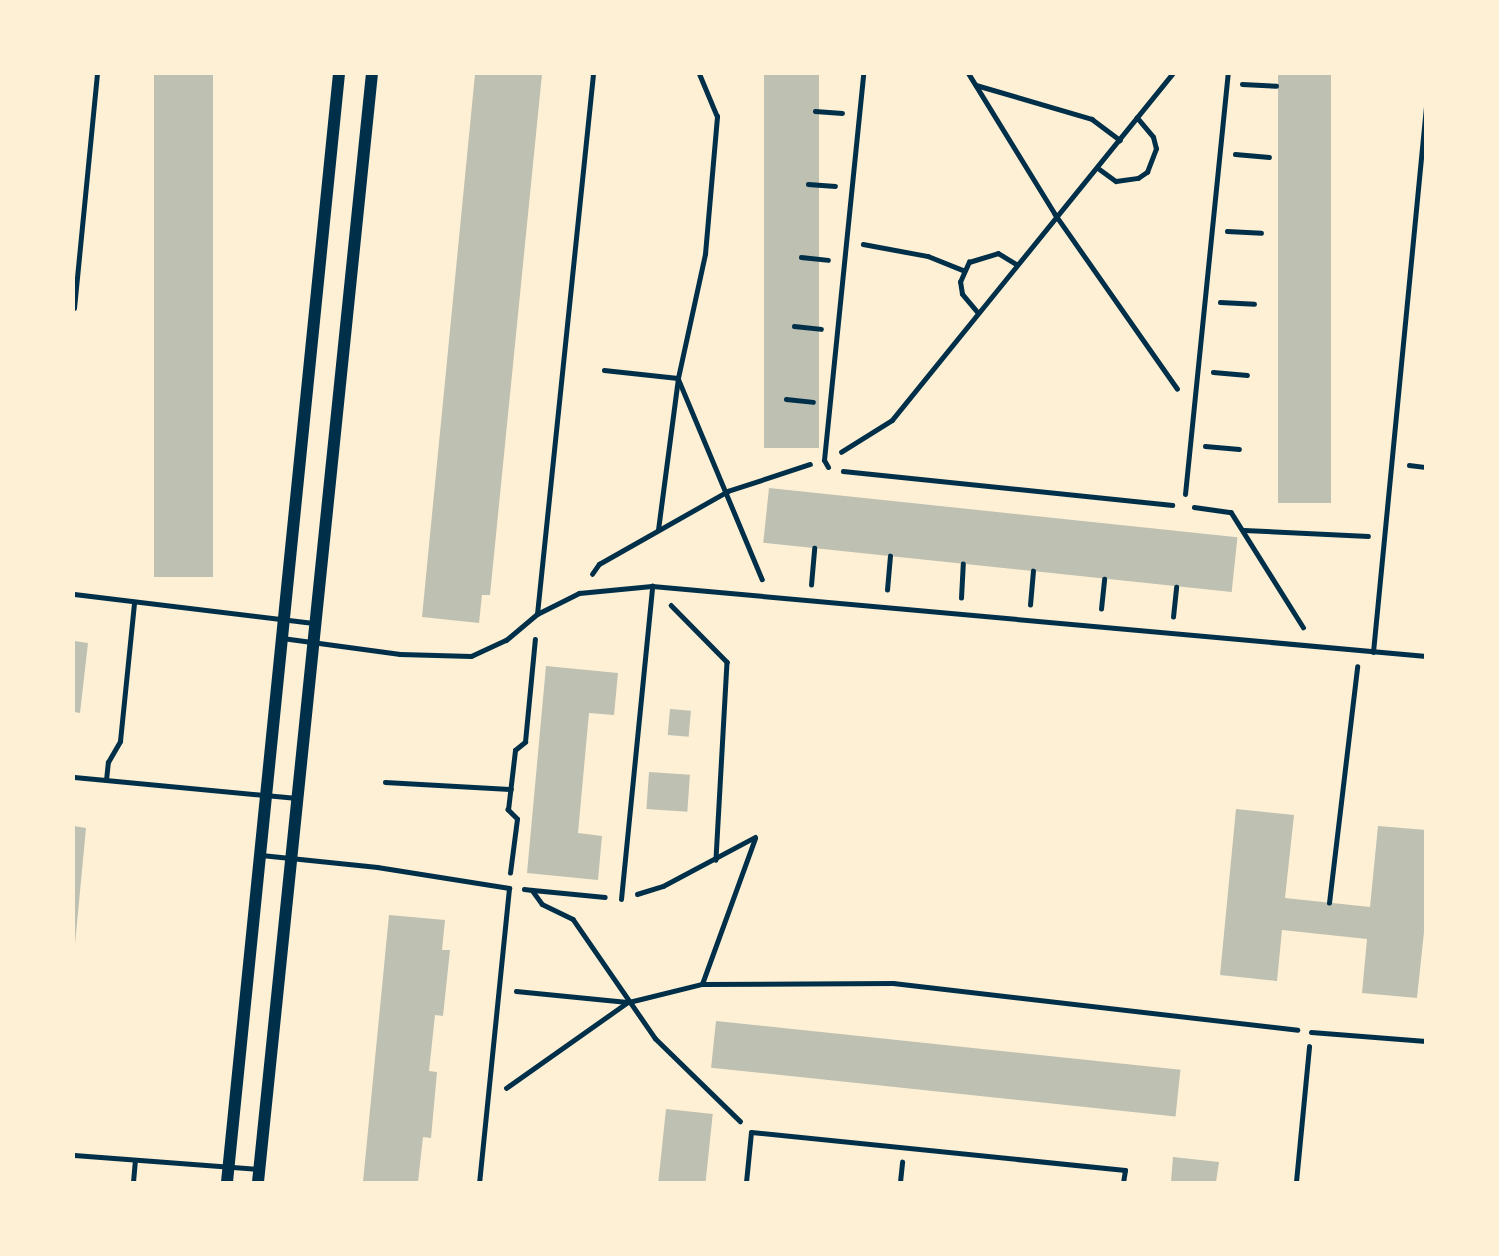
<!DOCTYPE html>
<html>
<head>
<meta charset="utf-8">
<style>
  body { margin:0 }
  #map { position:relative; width:1499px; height:1256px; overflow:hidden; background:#fdf0d5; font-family:"Fira Sans Condensed",sans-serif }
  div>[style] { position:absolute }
  .building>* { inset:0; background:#bec0b2; transform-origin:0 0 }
  .path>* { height:4.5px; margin:-2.25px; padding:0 2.25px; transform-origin:2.25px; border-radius:2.25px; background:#003049 }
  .service>* { height:5px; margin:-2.5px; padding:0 2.5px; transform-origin:2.5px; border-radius:2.5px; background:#003049 }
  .tertiary>* { height:12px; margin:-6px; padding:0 6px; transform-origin:6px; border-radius:6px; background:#003049 }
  span { translate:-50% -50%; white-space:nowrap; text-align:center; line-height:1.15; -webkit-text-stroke:6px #fdf0d5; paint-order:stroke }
  .frame { position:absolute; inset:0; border:75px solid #fdf0d5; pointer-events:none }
</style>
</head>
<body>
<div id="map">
  <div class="building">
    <div style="left:154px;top:74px;width:59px;height:503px"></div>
    <div style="clip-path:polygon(475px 74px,542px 74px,490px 595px,482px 595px,479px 623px,422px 617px)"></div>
    <div style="left:764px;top:74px;width:55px;height:374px"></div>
    <div style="left:1278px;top:74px;width:53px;height:429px"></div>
    <div style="left:769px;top:488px;width:471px;height:55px;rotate:6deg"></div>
    <div style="clip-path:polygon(74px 641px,88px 643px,80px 713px,74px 712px)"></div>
    <div style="clip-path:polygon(546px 666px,618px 673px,614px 715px,589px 713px,578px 833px,602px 836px,598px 880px,527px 873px)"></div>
    <div style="left:670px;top:709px;width:21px;height:26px;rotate:5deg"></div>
    <div style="left:649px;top:772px;width:41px;height:37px;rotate:4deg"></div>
    <div style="clip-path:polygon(1236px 809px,1294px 815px,1285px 898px,1370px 907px,1378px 826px,1426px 830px,1426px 913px,1417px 998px,1362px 993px,1367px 939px,1282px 930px,1277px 981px,1220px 975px)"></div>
    <div style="clip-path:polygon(74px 826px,86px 828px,75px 944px,74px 943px)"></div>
    <div style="clip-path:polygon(389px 915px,445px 920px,442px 950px,450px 950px,443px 1016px,435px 1015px,429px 1071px,437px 1072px,431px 1138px,423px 1137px,418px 1182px,363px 1182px)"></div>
    <div style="left:716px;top:1021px;width:467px;height:47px;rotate:6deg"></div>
    <div style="left:666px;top:1109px;width:47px;height:73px;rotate:6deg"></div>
    <div style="clip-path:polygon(1173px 1157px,1219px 1162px,1216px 1182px,1171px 1182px)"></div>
  </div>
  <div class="path">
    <div style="left:969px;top:74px;width:164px;rotate:58.4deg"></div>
    <div style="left:1055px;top:214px;width:213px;rotate:55deg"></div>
    <div style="left:1242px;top:84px;width:34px;rotate:3deg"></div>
    <div style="left:976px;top:85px;width:121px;rotate:16.3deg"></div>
    <div style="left:1092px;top:119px;width:35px;rotate:37deg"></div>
    <div style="left:815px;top:111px;width:27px;rotate:4deg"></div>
    <div style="left:1235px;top:154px;width:34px;rotate:5deg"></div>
    <div style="left:1098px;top:168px;width:22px;rotate:36deg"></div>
    <div style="left:1116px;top:181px;width:22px;rotate:-8deg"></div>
    <div style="left:1138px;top:178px;width:11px;rotate:-34deg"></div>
    <div style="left:1147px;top:172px;width:25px;rotate:-69deg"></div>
    <div style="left:1156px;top:149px;width:12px;rotate:-104deg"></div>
    <div style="left:1153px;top:137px;width:25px;rotate:-130deg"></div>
    <div style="left:808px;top:184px;width:27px;rotate:4deg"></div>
    <div style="left:1227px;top:231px;width:34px;rotate:3deg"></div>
    <div style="left:863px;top:244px;width:66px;rotate:10.5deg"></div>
    <div style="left:928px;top:256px;width:38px;rotate:22deg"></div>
    <div style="left:801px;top:257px;width:27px;rotate:6deg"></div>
    <div style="left:1220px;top:302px;width:34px;rotate:3deg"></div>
    <div style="left:977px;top:312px;width:23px;rotate:-130deg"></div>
    <div style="left:962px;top:294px;width:12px;rotate:-99deg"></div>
    <div style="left:960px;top:282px;width:22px;rotate:-66deg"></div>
    <div style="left:969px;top:262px;width:30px;rotate:-17deg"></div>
    <div style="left:998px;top:253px;width:21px;rotate:31deg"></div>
    <div style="left:794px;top:326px;width:27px;rotate:6deg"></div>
    <div style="left:604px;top:370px;width:74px;rotate:6.2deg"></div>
    <div style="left:678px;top:378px;width:218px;rotate:67.3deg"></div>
    <div style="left:1213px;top:372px;width:34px;rotate:5deg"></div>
    <div style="left:786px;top:399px;width:27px;rotate:6deg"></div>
    <div style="left:1205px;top:446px;width:34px;rotate:5deg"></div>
    <div style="left:841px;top:452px;width:60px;rotate:-32.1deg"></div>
    <div style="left:892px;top:420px;width:445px;rotate:-51deg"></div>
    <div style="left:1409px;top:465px;width:17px;rotate:7deg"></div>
    <div style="left:843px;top:471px;width:331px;rotate:5.9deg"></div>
    <div style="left:1194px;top:507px;width:37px;rotate:8deg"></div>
    <div style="left:1231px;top:512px;width:136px;rotate:57.9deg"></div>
    <div style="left:658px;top:530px;width:153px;rotate:-82.5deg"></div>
    <div style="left:678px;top:378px;width:127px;rotate:-77.7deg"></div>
    <div style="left:705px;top:254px;width:138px;rotate:-85deg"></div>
    <div style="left:717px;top:117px;width:47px;rotate:-112.7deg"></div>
    <div style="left:1244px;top:530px;width:124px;rotate:2.8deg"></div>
    <div style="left:592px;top:574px;width:12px;rotate:-55deg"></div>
    <div style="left:599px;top:564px;width:148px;rotate:-29.5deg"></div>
    <div style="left:728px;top:491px;width:86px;rotate:-18.2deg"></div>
    <div style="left:811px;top:585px;width:37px;rotate:-85deg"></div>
    <div style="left:887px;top:590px;width:34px;rotate:-85deg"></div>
    <div style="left:961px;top:598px;width:34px;rotate:-87deg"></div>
    <div style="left:671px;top:605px;width:80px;rotate:45.5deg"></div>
    <div style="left:727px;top:662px;width:198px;rotate:93.2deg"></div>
    <div style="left:1030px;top:605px;width:34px;rotate:-85deg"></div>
    <div style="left:1101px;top:609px;width:30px;rotate:-84deg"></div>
    <div style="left:1173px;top:617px;width:30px;rotate:-84deg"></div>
    <div style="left:385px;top:782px;width:126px;rotate:3.2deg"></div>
    <div style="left:510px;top:873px;width:54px;rotate:-82.6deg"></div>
    <div style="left:517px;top:819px;width:13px;rotate:-135deg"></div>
    <div style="left:508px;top:810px;width:60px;rotate:-83.3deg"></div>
    <div style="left:515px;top:750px;width:13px;rotate:-39deg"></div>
    <div style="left:525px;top:742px;width:103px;rotate:-84.5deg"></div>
    <div style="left:524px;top:889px;width:8px;rotate:7deg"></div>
    <div style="left:532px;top:890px;width:17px;rotate:54deg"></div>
    <div style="left:542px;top:904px;width:34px;rotate:26deg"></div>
    <div style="left:573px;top:919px;width:145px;rotate:55.4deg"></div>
    <div style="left:655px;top:1038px;width:119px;rotate:44.3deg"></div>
    <div style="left:533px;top:890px;width:72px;rotate:5.6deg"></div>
    <div style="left:637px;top:894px;width:27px;rotate:-17deg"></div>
    <div style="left:663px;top:886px;width:104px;rotate:-28deg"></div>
    <div style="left:1329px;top:903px;width:238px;rotate:-83.2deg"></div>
    <div style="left:702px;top:984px;width:155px;rotate:-70deg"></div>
    <div style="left:516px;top:991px;width:114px;rotate:5.6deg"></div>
    <div style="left:629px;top:1002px;width:75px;rotate:-13.9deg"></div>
    <div style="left:702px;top:984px;width:191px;rotate:-0.3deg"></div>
    <div style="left:893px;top:983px;width:407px;rotate:6.6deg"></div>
    <div style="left:506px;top:1088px;width:149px;rotate:-35.2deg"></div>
    <div style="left:900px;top:1182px;width:20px;rotate:-84deg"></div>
    <div style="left:1296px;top:1182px;width:136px;rotate:-84.5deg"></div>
  </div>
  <div class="service">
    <div style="left:74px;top:308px;width:235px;rotate:-84.4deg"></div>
    <div style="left:828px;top:467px;width:8px;rotate:-120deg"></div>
    <div style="left:824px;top:460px;width:388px;rotate:-84.2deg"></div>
    <div style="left:1185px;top:494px;width:422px;rotate:-84.2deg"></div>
    <div style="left:74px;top:594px;width:241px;rotate:6.9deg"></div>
    <div style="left:537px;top:614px;width:543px;rotate:-84.08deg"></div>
    <div style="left:282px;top:638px;width:119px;rotate:7.7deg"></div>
    <div style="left:400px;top:654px;width:71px;rotate:1.6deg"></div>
    <div style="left:471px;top:656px;width:38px;rotate:-25deg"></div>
    <div style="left:506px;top:640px;width:40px;rotate:-40deg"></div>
    <div style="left:537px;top:614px;width:47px;rotate:-26.6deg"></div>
    <div style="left:579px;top:593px;width:73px;rotate:-5.5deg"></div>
    <div style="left:652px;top:586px;width:777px;rotate:5.17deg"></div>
    <div style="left:1373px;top:652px;width:548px;rotate:-84.45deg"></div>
    <div style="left:74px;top:777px;width:224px;rotate:5.4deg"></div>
    <div style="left:106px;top:780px;width:18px;rotate:-84deg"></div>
    <div style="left:108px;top:762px;width:24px;rotate:-60deg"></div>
    <div style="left:120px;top:741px;width:138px;rotate:-84.2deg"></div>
    <div style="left:261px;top:855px;width:117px;rotate:5.9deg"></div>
    <div style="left:377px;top:867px;width:134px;rotate:9deg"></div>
    <div style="left:509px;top:888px;width:296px;rotate:95.8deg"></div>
    <div style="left:621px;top:899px;width:315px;rotate:-84.3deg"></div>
    <div style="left:1311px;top:1032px;width:115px;rotate:4.5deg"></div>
    <div style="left:74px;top:1155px;width:186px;rotate:4.3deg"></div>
    <div style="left:133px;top:1182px;width:21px;rotate:-85deg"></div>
    <div style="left:746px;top:1182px;width:50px;rotate:-84.3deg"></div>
    <div style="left:751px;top:1132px;width:376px;rotate:5.8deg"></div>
    <div style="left:1125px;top:1170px;width:12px;rotate:99deg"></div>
  </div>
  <div class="tertiary">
    <div style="left:227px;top:1182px;width:1114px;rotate:-84.23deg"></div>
    <div style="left:258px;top:1182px;width:1114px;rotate:-84.13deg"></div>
  </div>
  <div class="frame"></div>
</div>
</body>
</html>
